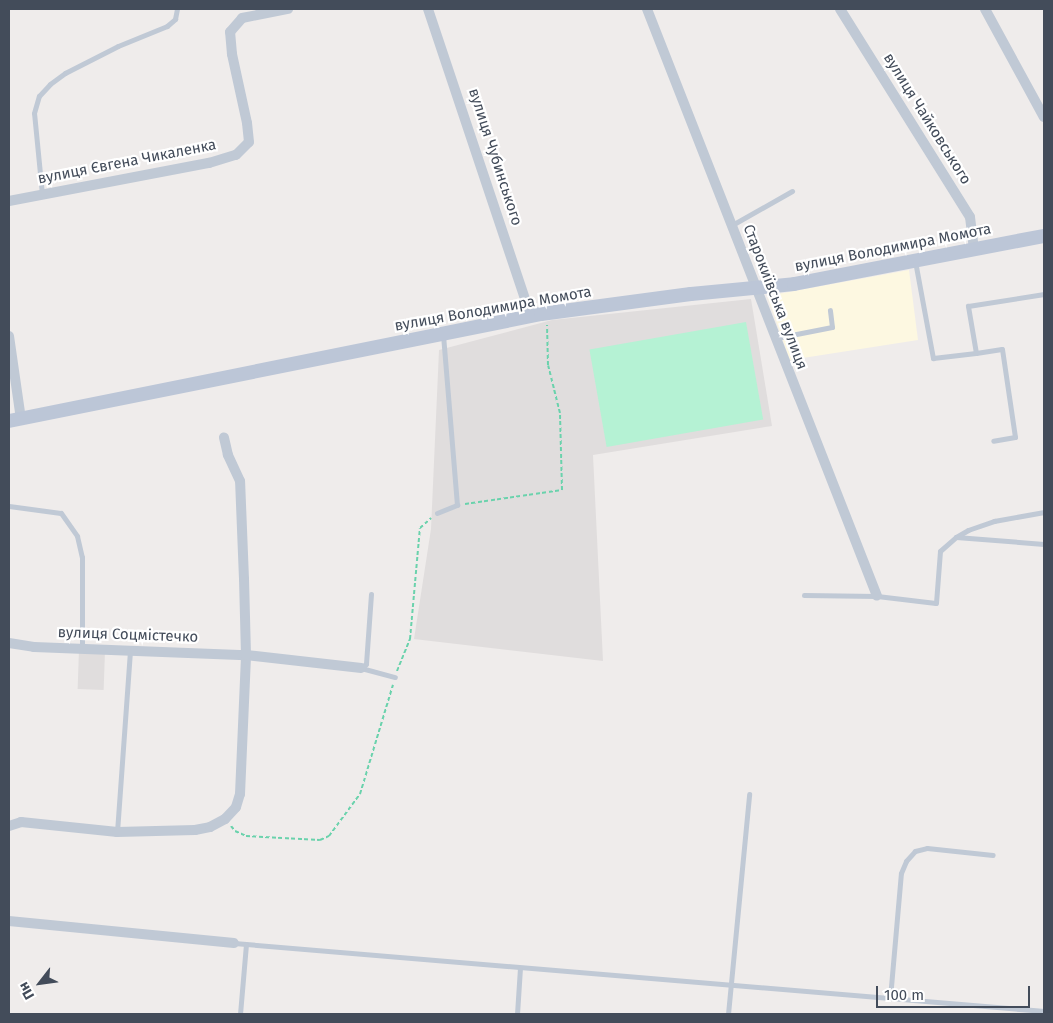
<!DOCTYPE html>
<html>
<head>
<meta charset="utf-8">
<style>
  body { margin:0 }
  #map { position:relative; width:1053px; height:1023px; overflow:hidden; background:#efeceb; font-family:"Fira Sans",sans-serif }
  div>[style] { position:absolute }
  .commercial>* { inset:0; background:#fdf8e1 }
  .education>* { inset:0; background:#e0dddd; transform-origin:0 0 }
  .green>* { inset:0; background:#b5f2d4; transform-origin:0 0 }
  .path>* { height:2px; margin-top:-1px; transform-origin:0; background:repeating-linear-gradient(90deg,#6ad2ac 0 4px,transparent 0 6.5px) }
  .lane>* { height:5px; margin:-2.5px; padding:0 2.5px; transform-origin:2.5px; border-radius:2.5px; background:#c0c9d5 }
  .street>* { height:10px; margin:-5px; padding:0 5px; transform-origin:5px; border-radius:5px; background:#c0c9d5 }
  .secondary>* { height:14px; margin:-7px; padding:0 7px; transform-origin:7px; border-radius:7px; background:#bcc6d7 }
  span { translate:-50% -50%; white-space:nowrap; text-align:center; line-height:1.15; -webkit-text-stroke:4.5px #fff; paint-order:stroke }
  .street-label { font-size:15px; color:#434c5a }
  .frame { position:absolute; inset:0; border:10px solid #434c5a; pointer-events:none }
  .north { position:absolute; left:15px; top:958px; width:50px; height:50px; -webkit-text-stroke:4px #fff; paint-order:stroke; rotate:240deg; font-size:14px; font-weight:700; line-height:20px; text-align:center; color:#434c5a }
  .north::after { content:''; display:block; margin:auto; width:18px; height:22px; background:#434c5a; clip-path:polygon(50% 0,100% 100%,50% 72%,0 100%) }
  .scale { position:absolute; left:876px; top:986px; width:154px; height:22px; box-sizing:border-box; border:2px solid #434c5a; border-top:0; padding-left:6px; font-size:15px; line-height:18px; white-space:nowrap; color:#434c5a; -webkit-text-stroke:4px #fff; paint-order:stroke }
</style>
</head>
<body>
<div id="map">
  <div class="commercial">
    <div style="clip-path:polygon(909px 270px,918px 340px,790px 360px,767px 296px)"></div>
  </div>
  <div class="education">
    <div style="clip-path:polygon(751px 299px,772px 426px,593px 455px,603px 661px,414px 639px,431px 529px,439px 350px,552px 320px)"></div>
    <div style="left:79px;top:650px;width:26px;height:39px;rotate:2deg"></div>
  </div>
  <div class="green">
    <div style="left:746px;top:322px;width:99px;height:159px;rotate:80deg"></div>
  </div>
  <div class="path">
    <div style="left:465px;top:504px;width:98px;rotate:-8.2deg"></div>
    <div style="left:562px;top:490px;width:77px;rotate:-91.5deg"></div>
    <div style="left:560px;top:413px;width:49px;rotate:-104deg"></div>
    <div style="left:548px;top:365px;width:40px;rotate:-91.4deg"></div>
    <div style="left:397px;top:671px;width:35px;rotate:-68deg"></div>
    <div style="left:410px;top:639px;width:111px;rotate:-84.9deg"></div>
    <div style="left:420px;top:528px;width:15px;rotate:-42deg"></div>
    <div style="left:231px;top:826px;width:6px;rotate:51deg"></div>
    <div style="left:235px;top:831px;width:12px;rotate:24deg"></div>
    <div style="left:246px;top:836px;width:74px;rotate:3.1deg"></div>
    <div style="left:320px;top:840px;width:10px;rotate:-24deg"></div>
    <div style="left:329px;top:836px;width:52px;rotate:-53.6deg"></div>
    <div style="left:360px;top:794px;width:114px;rotate:-73.2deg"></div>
  </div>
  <div class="lane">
    <div style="left:42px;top:194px;width:81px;rotate:-95.6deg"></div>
    <div style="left:34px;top:113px;width:18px;rotate:-74deg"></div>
    <div style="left:39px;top:96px;width:16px;rotate:-47deg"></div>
    <div style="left:50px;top:84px;width:19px;rotate:-36deg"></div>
    <div style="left:65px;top:73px;width:59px;rotate:-27deg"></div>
    <div style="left:118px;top:46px;width:53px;rotate:-22.2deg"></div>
    <div style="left:167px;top:26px;width:11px;rotate:-41deg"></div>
    <div style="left:175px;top:19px;width:10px;rotate:-79deg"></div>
    <div style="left:732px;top:225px;width:69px;rotate:-29.5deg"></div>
    <div style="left:915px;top:261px;width:99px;rotate:79.5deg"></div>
    <div style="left:933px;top:358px;width:43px;rotate:-6.6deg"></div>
    <div style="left:976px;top:353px;width:48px;rotate:-99.7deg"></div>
    <div style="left:968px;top:306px;width:77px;rotate:-9deg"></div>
    <div style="left:776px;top:338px;width:57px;rotate:-11.1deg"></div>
    <div style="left:832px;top:327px;width:17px;rotate:-97deg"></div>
    <div style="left:976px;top:353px;width:26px;rotate:-9deg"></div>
    <div style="left:1002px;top:349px;width:89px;rotate:81.6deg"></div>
    <div style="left:1015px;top:437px;width:22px;rotate:170deg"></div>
    <div style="left:9px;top:506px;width:52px;rotate:7.7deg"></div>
    <div style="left:61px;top:513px;width:28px;rotate:55deg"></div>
    <div style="left:77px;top:536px;width:22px;rotate:77deg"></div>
    <div style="left:82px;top:557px;width:92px;rotate:90deg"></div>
    <div style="left:437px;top:513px;width:22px;rotate:-22deg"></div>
    <div style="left:457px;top:505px;width:171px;rotate:-94.7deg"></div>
    <div style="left:956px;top:537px;width:14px;rotate:-30deg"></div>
    <div style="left:968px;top:530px;width:28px;rotate:-19deg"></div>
    <div style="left:994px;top:521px;width:51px;rotate:-10.2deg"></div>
    <div style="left:371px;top:594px;width:70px;rotate:94.1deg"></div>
    <div style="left:366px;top:664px;width:6px;rotate:141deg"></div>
    <div style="left:361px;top:668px;width:35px;rotate:15deg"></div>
    <div style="left:804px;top:595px;width:73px;rotate:0.8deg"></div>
    <div style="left:877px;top:596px;width:59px;rotate:6.8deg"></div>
    <div style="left:936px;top:603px;width:52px;rotate:-85.6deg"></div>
    <div style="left:940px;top:551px;width:21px;rotate:-41deg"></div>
    <div style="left:956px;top:537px;width:88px;rotate:4.5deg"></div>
    <div style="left:117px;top:832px;width:181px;rotate:-85.9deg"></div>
    <div style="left:234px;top:943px;width:813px;rotate:4.8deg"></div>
    <div style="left:890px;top:998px;width:125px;rotate:-85deg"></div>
    <div style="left:901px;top:873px;width:13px;rotate:-67deg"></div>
    <div style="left:906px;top:861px;width:13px;rotate:-48deg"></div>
    <div style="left:915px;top:851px;width:12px;rotate:-14deg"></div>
    <div style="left:927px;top:848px;width:66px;rotate:6.1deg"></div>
    <div style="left:240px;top:1014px;width:70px;rotate:-85.1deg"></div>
    <div style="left:517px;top:1014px;width:46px;rotate:-86.3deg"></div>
    <div style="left:728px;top:1014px;width:221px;rotate:-84.5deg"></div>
  </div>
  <div class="street">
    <div style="left:428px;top:9px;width:324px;rotate:71.5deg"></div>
    <div style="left:647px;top:9px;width:630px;rotate:68.6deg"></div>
    <div style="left:840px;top:9px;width:245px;rotate:58deg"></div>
    <div style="left:970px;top:217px;width:32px;rotate:83deg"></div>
    <div style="left:985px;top:9px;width:123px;rotate:61.4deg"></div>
    <div style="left:9px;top:201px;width:204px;rotate:-10.8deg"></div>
    <div style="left:209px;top:163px;width:28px;rotate:-17deg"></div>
    <div style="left:236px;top:155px;width:18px;rotate:-45deg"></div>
    <div style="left:249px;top:142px;width:19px;rotate:-96deg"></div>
    <div style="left:247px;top:123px;width:71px;rotate:-102.3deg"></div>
    <div style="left:232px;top:54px;width:22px;rotate:-95deg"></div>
    <div style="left:230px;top:32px;width:18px;rotate:-49deg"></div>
    <div style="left:242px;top:18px;width:47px;rotate:-11.1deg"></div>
    <div style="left:9px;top:336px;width:84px;rotate:81.8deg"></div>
    <div style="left:9px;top:643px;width:25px;rotate:9deg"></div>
    <div style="left:34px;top:647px;width:212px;rotate:2.2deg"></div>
    <div style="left:246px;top:655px;width:116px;rotate:6.4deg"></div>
    <div style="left:9px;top:826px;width:13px;rotate:-18deg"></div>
    <div style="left:21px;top:822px;width:97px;rotate:5.9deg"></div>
    <div style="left:117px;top:832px;width:78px;rotate:-1.5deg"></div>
    <div style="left:195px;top:830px;width:15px;rotate:-11deg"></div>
    <div style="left:210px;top:827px;width:17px;rotate:-28deg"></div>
    <div style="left:225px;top:819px;width:16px;rotate:-47deg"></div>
    <div style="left:236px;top:807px;width:14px;rotate:-73deg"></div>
    <div style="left:240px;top:794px;width:139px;rotate:-87.5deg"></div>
    <div style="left:246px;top:655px;width:76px;rotate:-91.5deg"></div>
    <div style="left:244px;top:579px;width:98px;rotate:-92.3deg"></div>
    <div style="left:240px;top:481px;width:29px;rotate:-115deg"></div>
    <div style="left:228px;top:455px;width:18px;rotate:-103deg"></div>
    <div style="left:9px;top:921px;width:226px;rotate:5.6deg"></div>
  </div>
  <div class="secondary">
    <div style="left:9px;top:421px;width:543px;rotate:-11.37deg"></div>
    <div style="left:541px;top:314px;width:151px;rotate:-7.6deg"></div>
    <div style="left:691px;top:294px;width:103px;rotate:-5.5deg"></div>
    <div style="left:794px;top:284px;width:255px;rotate:-10.9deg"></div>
  </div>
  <div class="street-label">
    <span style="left:927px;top:119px;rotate:58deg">вулиця Чайковського</span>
    <span style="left:495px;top:157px;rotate:72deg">вулиця Чубинського</span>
    <span style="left:127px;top:162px;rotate:-11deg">вулиця Євгена Чикаленка</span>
    <span style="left:893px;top:248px;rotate:-11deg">вулиця Володимира Момота</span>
    <span style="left:775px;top:297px;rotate:69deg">Старокиївська вулиця</span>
    <span style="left:493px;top:309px;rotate:-10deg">вулиця Володимира Момота</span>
    <span style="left:128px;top:635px;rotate:2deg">вулиця Соцмістечко</span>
  </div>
  <div class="frame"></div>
  <div class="north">Пн</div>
  <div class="scale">100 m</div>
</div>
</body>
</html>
